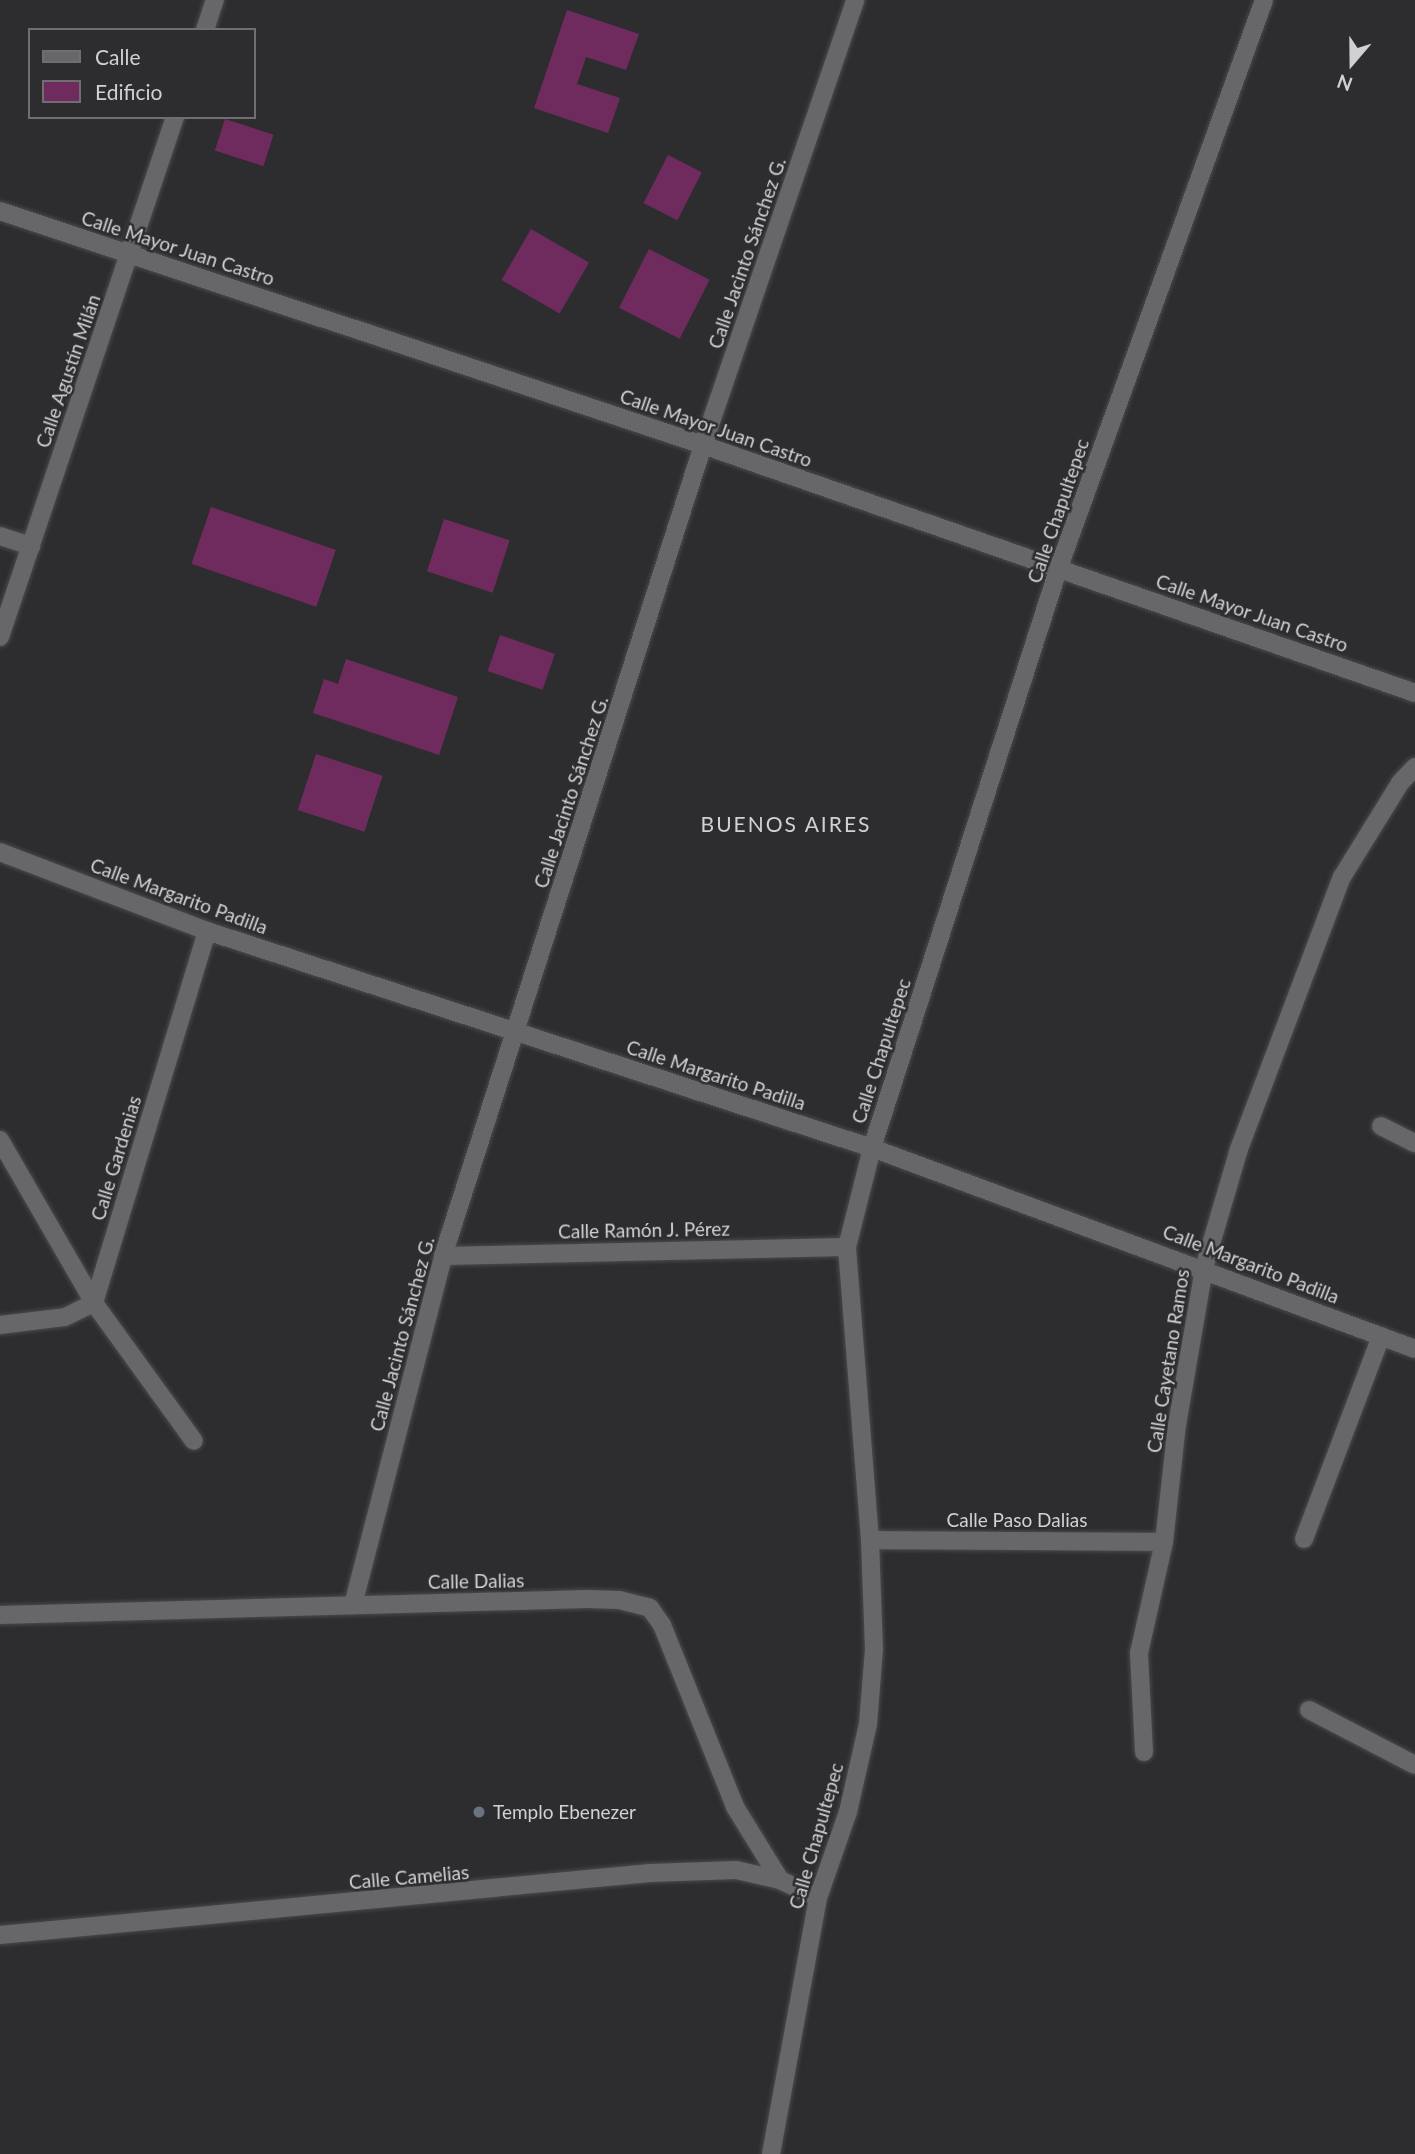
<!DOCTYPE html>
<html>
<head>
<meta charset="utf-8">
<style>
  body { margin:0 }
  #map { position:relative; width:1415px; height:2154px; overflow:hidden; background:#2d2d30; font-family:Lato,sans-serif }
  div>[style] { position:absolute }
  .building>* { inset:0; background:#702b5e; transform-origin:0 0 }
  .roads { filter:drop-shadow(0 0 2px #4a4a4c) drop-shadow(0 0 2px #4a4a4c) }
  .minor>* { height:18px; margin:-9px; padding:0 9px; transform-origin:9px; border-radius:9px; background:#67676a }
  .dots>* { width:19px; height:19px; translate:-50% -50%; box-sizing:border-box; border:4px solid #2d2d30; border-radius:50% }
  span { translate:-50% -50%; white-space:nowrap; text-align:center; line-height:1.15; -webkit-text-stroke:5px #2d2d30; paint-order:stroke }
  .street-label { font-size:19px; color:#d1d1d3 }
  .poi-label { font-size:19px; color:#d1d1d3 }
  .left { translate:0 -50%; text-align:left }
  .neighbourhood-label { font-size:21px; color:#d1d1d3; letter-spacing:2px }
  .legend { position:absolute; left:28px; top:28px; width:228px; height:91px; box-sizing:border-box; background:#2d2d30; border:2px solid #6f6f71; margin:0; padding:9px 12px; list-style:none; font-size:21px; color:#d1d1d3 }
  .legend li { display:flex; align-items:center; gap:14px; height:35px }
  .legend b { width:35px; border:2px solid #6f6f71 }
  .north { position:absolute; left:1317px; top:28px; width:70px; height:70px; -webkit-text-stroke:5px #2d2d30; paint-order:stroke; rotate:200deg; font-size:19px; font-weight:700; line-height:28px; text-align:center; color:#d1d1d3 }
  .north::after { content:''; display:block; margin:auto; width:24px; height:32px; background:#d1d1d3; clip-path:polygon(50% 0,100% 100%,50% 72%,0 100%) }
</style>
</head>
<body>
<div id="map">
  <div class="building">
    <div style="clip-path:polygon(567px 10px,639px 34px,626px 70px,586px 57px,577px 84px,620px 98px,608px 133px,534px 108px)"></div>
    <div style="left:225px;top:119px;width:51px;height:33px;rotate:18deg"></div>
    <div style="left:668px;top:155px;width:38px;height:54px;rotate:27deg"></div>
    <div style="left:531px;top:229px;width:67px;height:59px;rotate:30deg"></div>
    <div style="left:649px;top:249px;width:68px;height:66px;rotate:27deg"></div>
    <div style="left:211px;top:507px;width:132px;height:60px;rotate:19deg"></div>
    <div style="left:444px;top:519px;width:69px;height:55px;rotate:18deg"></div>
    <div style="left:500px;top:635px;width:58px;height:38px;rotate:19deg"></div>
    <div style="clip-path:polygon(346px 659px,458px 697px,439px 755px,313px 713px,324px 679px,338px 684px)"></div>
    <div style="left:316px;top:754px;width:70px;height:59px;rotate:18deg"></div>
  </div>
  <div class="roads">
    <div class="minor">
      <div style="left:205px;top:30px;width:32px;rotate:-72deg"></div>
      <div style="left:0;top:211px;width:741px;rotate:18.41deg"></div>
      <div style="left:703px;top:445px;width:754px;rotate:19.2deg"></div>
      <div style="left:0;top:536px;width:33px;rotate:18deg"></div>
      <div style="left:0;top:637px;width:549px;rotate:-71.4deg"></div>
      <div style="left:0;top:852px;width:222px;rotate:20.9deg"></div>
      <div style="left:207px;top:931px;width:700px;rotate:18.07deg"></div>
      <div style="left:872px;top:1148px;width:579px;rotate:20.31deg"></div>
      <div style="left:1381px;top:1126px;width:38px;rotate:27deg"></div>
      <div style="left:0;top:1140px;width:188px;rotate:60deg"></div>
      <div style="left:94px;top:1303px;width:170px;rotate:54.1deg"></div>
      <div style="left:443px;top:1256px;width:404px;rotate:-1.3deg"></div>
      <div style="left:0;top:1325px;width:65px;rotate:-7deg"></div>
      <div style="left:65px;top:1317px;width:32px;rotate:-26deg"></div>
      <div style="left:94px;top:1303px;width:389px;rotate:-73.1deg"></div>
      <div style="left:1304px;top:1539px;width:217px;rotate:-69.2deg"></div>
      <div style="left:870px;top:1540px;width:294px;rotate:0.4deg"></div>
      <div style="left:353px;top:1605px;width:360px;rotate:-75.5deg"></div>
      <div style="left:443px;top:1256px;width:852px;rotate:-72.22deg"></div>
      <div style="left:703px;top:445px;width:470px;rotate:-71.1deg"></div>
      <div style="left:0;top:1615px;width:587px;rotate:-1.56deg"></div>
      <div style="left:587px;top:1599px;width:32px;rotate:2deg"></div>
      <div style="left:619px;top:1600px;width:32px;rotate:14deg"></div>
      <div style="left:650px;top:1608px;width:21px;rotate:55deg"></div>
      <div style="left:662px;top:1625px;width:196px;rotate:68.1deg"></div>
      <div style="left:735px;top:1807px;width:86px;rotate:58.3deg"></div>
      <div style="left:1309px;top:1710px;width:119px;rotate:27.4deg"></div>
      <div style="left:1144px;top:1752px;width:99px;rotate:-92.9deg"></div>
      <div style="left:1139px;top:1653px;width:114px;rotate:-77.3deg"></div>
      <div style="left:1164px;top:1542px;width:118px;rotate:-83.7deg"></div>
      <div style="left:1177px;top:1425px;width:159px;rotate:-80.2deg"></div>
      <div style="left:1204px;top:1268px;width:124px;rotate:-73.6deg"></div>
      <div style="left:1239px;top:1149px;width:291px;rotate:-69.3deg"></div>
      <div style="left:1342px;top:877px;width:110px;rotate:-58.3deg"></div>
      <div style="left:1400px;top:783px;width:22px;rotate:-47deg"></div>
      <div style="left:0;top:1935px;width:653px;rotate:-5.45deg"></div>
      <div style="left:650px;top:1873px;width:86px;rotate:-2deg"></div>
      <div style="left:736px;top:1870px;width:45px;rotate:12.8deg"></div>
      <div style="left:780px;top:1880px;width:42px;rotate:25.3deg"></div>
      <div style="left:771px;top:2154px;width:260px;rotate:-79.6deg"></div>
      <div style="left:818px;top:1898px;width:91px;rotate:-70.8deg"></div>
      <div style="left:848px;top:1812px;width:90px;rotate:-77.2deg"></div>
      <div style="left:868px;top:1724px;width:75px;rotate:-85.4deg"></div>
      <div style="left:874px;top:1649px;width:109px;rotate:-92.1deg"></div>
      <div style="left:870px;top:1540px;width:294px;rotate:-94.5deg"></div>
      <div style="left:847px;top:1247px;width:102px;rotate:-75.8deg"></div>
      <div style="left:872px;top:1148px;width:610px;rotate:-72.16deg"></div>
      <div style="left:1059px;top:567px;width:603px;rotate:-70.12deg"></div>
    </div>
  </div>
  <div class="dots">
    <div style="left:479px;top:1812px;background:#6b7280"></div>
  </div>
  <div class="street-label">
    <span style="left:178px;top:248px;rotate:18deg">Calle Mayor Juan Castro</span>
    <span style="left:747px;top:253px;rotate:-71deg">Calle Jacinto Sánchez G.</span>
    <span style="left:68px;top:371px;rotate:-71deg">Calle Agustín Milán</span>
    <span style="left:716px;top:428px;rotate:19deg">Calle Mayor Juan Castro</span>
    <span style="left:1058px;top:511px;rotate:-71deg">Calle Chapultepec</span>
    <span style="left:1252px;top:613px;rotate:19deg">Calle Mayor Juan Castro</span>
    <span style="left:571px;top:792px;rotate:-72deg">Calle Jacinto Sánchez G.</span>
    <span style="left:179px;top:896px;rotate:20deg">Calle Margarito Padilla</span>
    <span style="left:881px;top:1051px;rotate:-72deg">Calle Chapultepec</span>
    <span style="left:716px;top:1075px;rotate:18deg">Calle Margarito Padilla</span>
    <span style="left:116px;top:1158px;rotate:-73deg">Calle Gardenias</span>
    <span style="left:644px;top:1230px;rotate:-1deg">Calle Ramón J. Pérez</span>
    <span style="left:1251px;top:1264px;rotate:21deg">Calle Margarito Padilla</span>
    <span style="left:402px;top:1334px;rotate:-75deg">Calle Jacinto Sánchez G.</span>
    <span style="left:1168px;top:1361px;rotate:-81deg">Calle Cayetano Ramos</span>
    <span style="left:1017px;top:1520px">Calle Paso Dalias</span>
    <span style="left:476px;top:1581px;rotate:-1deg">Calle Dalias</span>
    <span style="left:816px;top:1836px;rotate:-74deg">Calle Chapultepec</span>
    <span style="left:409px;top:1877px;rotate:-5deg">Calle Camelias</span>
  </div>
  <div class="poi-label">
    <span class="left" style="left:493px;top:1812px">Templo Ebenezer</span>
  </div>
  <div class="neighbourhood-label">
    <span style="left:786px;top:824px">BUENOS AIRES</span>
  </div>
  <ul class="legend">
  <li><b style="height:9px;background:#67676a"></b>Calle</li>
  <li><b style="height:19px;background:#702b5e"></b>Edificio</li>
  </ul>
  <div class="north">N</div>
</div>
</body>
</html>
